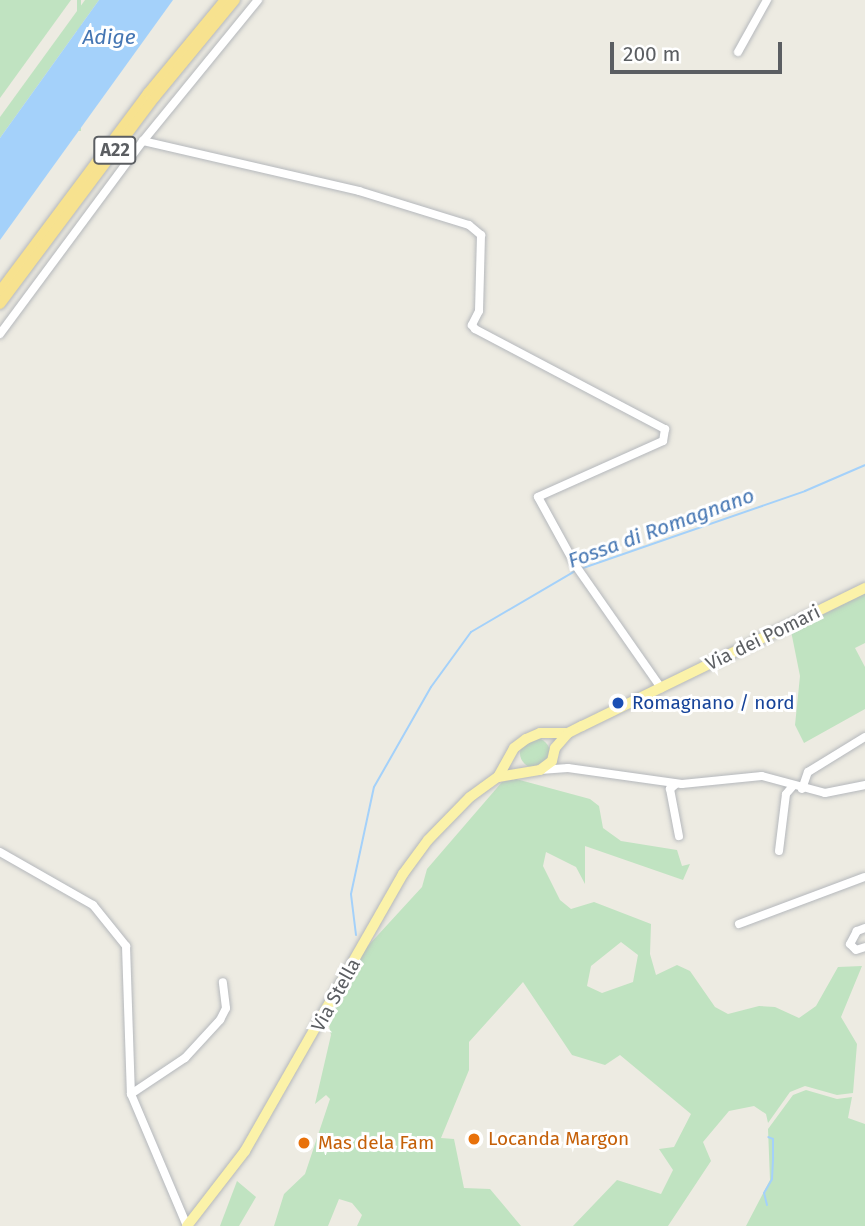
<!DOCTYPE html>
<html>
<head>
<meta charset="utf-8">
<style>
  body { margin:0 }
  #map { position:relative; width:865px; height:1226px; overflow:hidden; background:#edebe2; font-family:"Fira Sans",sans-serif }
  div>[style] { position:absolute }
  .green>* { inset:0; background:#c0e3c1; transform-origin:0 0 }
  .round { border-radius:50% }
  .water>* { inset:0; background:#a4d1fa }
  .stream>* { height:2px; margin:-1px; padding:0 1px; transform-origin:1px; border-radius:1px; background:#a4d1fa }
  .roads { filter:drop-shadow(0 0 2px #b5b8bc) drop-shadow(0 0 2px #b5b8bc) }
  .minor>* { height:8px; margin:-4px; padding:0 4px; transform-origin:4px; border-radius:4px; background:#fff }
  .major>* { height:10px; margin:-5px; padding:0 5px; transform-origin:5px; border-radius:5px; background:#fbf2a9 }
  .highway>* { height:10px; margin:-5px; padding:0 5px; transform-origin:5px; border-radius:5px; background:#f7e28f }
  .dots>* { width:19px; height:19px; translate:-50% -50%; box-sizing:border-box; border:4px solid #fff; border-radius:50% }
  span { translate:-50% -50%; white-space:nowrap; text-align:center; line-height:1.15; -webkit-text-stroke:6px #fff; paint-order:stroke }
  .shield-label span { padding:2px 5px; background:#fff; border:2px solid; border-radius:5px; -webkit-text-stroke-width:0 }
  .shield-label { font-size:18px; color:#5b5e62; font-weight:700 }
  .street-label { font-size:19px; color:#5b5e62 }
  .transit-label { font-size:19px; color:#164399 }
  .left { translate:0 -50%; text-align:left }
  .food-label { font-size:19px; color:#c56008 }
  .water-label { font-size:21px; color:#4576b3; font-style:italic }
  .scale { position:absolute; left:610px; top:42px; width:172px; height:32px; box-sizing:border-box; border:4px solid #5b5e62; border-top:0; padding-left:9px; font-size:21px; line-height:24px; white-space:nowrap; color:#5b5e62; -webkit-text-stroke:5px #fff; paint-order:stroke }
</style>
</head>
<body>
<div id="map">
  <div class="green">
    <div style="clip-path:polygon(0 0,71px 0,0 98px)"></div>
    <div style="left:77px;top:0;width:4px;height:131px"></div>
    <div style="clip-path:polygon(85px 0,99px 0,0 138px,0 117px)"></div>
    <div style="clip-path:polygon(865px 593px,865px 643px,855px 648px,865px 667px,865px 709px,804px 743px,795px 725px,800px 676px,791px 631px)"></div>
    <div class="round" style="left:520px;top:738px;width:30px;height:30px"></div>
    <div style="clip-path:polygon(evenodd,516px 779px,590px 799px,599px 806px,603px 828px,621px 841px,677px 850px,682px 866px,690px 864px,683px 880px,585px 846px,585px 884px,576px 867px,546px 852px,543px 866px,560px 900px,571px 909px,594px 902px,651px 924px,650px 954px,656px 975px,677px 965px,690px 971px,715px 1007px,728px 1014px,759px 1006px,775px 1007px,799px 1018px,816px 1006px,838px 967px,862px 966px,841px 1017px,857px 1044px,853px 1093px,837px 1095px,805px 1086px,790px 1092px,768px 1123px,766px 1114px,754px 1106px,729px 1111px,703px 1142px,711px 1161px,668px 1226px,573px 1226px,617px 1180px,661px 1194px,673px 1170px,659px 1149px,674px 1147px,691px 1114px,620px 1055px,605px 1065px,572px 1055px,523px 982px,469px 1042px,469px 1070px,441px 1138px,454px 1139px,464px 1188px,490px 1189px,521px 1226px,357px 1226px,362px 1215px,352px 1203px,339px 1199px,328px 1226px,274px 1226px,284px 1194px,305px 1174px,330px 1099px,326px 1095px,315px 1104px,331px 1035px,327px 1016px,366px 948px,422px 887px,427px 869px,502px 782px,516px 779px,621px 942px,638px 955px,633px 982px,602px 993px,587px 986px,591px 966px,621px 942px)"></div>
    <div style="clip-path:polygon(806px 1090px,837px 1099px,852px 1097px,848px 1118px,865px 1124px,865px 1226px,746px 1226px,770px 1180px,768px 1129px,793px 1095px)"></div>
    <div style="clip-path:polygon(237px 1181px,256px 1197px,239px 1226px,220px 1226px)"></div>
  </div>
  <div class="water">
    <div style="clip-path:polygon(99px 0,173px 0,0 240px,0 138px)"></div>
  </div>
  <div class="stream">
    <div style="left:583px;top:568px;width:235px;rotate:-19.1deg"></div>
    <div style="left:805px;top:491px;width:65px;rotate:-23.4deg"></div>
    <div style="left:356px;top:935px;width:41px;rotate:-97deg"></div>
    <div style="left:351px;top:894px;width:109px;rotate:-77.9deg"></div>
    <div style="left:374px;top:787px;width:115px;rotate:-60.3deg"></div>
    <div style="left:431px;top:687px;width:68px;rotate:-54deg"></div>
    <div style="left:471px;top:632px;width:121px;rotate:-30.4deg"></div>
    <div style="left:767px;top:1205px;width:12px;rotate:-104deg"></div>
    <div style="left:764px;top:1193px;width:16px;rotate:-60deg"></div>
    <div style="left:772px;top:1179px;width:22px;rotate:-87deg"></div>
    <div style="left:773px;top:1157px;width:18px;rotate:-90deg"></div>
    <div style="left:773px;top:1139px;width:5px;rotate:-158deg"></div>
  </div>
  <div class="roads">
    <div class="minor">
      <div style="left:738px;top:52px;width:60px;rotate:-60.9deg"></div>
      <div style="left:143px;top:141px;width:222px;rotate:13deg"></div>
      <div style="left:359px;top:191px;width:115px;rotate:17.2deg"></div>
      <div style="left:469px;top:225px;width:16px;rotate:40deg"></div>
      <div style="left:481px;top:235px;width:76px;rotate:91.5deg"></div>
      <div style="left:479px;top:311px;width:16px;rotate:117deg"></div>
      <div style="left:472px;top:325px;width:5px;rotate:53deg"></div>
      <div style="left:475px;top:329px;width:215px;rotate:27.8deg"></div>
      <div style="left:665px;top:429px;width:12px;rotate:99deg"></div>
      <div style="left:663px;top:441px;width:137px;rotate:155.9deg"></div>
      <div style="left:538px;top:497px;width:79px;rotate:61.2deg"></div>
      <div style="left:576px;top:566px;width:149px;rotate:55.1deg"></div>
      <div style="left:0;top:334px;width:240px;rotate:-53.5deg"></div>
      <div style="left:143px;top:141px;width:182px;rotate:-50.8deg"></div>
      <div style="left:540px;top:770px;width:28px;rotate:-4deg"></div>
      <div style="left:568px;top:768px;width:115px;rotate:8deg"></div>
      <div style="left:682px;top:784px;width:80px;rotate:-5.7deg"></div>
      <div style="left:762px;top:776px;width:65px;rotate:15.1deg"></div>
      <div style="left:825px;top:793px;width:41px;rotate:-11.3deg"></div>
      <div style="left:676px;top:784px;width:8px;rotate:140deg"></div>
      <div style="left:670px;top:789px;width:48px;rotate:79.2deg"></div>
      <div style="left:802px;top:789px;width:18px;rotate:-71deg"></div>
      <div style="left:808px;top:772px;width:67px;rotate:-31.6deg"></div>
      <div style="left:779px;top:851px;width:57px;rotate:-83deg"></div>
      <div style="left:786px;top:794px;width:11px;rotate:-49deg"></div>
      <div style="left:0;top:852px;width:107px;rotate:29.7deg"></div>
      <div style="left:93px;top:905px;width:53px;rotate:51.2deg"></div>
      <div style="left:126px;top:946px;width:148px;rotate:88.1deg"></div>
      <div style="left:131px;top:1094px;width:143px;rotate:67deg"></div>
      <div style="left:739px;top:924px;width:134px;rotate:-20.5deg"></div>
      <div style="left:865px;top:928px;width:9px;rotate:159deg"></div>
      <div style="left:857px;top:931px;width:15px;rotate:118deg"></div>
      <div style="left:850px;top:944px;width:8px;rotate:45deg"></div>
      <div style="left:856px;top:950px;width:9px;rotate:-18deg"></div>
      <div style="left:131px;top:1094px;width:65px;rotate:-33.7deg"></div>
      <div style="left:185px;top:1058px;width:52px;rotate:-47.4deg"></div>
      <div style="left:220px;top:1020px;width:13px;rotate:-63deg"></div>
      <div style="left:226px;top:1008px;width:26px;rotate:-97deg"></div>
    </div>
    <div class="major">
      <div style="left:498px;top:777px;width:33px;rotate:-61deg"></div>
      <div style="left:514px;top:748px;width:15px;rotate:-37deg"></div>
      <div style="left:526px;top:739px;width:15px;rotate:-23deg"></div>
      <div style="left:540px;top:733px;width:28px"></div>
      <div style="left:187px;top:1226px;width:95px;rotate:-52.3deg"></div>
      <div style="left:245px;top:1151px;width:319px;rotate:-60.3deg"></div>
      <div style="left:403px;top:874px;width:42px;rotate:-53.7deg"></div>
      <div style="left:428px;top:840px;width:60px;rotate:-45.7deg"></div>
      <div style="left:470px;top:797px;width:34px;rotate:-36deg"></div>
      <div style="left:498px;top:777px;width:43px;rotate:-9.5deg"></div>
      <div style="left:540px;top:770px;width:15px;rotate:-37deg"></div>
      <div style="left:552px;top:761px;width:13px;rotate:-77deg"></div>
      <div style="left:555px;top:748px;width:20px;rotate:-49deg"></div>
      <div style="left:568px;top:733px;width:16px;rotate:-27deg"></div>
      <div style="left:582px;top:726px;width:315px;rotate:-26deg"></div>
    </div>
    <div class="highway">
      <div style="left:0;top:291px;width:247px;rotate:-53.2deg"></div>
      <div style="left:148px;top:93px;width:121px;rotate:-50.4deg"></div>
      <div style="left:0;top:304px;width:259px;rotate:-53.2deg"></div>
      <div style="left:155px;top:97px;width:126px;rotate:-50.5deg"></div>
    </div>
  </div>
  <div class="dots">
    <div style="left:618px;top:703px;background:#1a4fb4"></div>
    <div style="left:474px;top:1139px;background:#e8710a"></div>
    <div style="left:304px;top:1143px;background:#e8710a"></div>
  </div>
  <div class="shield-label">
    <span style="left:115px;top:150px">A22</span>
  </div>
  <div class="street-label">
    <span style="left:763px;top:638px;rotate:-26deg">Via dei Pomari</span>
    <span style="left:336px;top:995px;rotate:-61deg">Via Stella</span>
  </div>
  <div class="transit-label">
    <span class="left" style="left:632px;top:703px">Romagnano / nord</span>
  </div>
  <div class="food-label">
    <span class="left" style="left:488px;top:1139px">Locanda Margon</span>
    <span class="left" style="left:318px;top:1143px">Mas dela Fam</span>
  </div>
  <div class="water-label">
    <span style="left:109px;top:37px">Adige</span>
    <span style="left:661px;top:528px;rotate:-20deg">Fossa di Romagnano</span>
  </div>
  <div class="scale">200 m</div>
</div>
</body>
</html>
